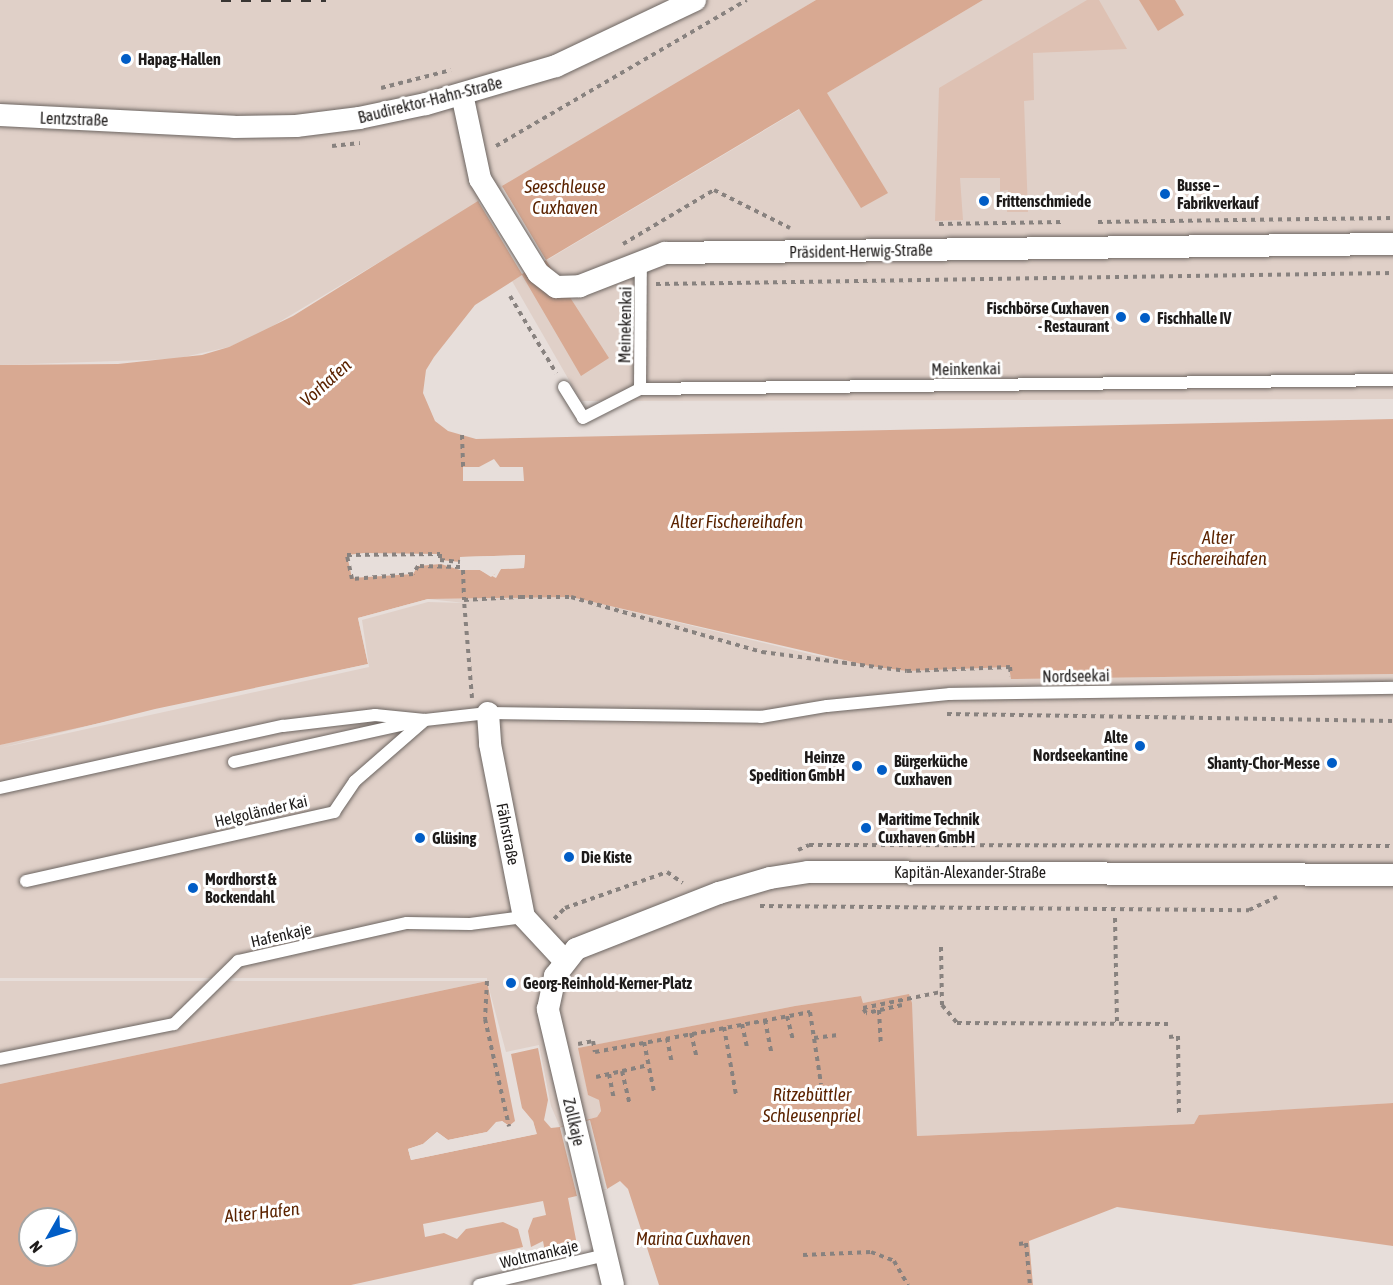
<!DOCTYPE html>
<html>
<head>
<meta charset="utf-8">
<style>
  body { margin:0 }
  #map { position:relative; width:1393px; height:1285px; overflow:hidden; background:#e7deda; font-family:"Asap Condensed",sans-serif }
  div>[style] { position:absolute }
  .built>* { inset:0; background:#e0d0c8 }
  .green>* { inset:0; background:#dec1b3 }
  .water>* { inset:0; background:#d8a992 }
  .pier>* { inset:0; background:#e7deda; transform-origin:0 0 }
  .path>* { height:4px; margin-top:-2px; transform-origin:0; background:repeating-linear-gradient(90deg,#88827f 0 4.5px,transparent 0 9px) }
  .roads { filter:drop-shadow(0 0 2px #6c6561) drop-shadow(0 0 2px #6c6561) }
  .service>* { height:12px; margin:-6px; padding:0 6px; transform-origin:6px; border-radius:6px; background:#fff }
  .minor>* { height:22px; margin:-11px; padding:0 11px; transform-origin:11px; border-radius:11px; background:#fff }
  .rail>* { height:4.5px; margin-top:-2.25px; transform-origin:0; background:repeating-linear-gradient(90deg,#393533 0 10px,transparent 0 20px) }
  .dots>* { width:16px; height:16px; translate:-50% -50%; box-sizing:border-box; border:3px solid #fff; border-radius:50% }
  span { translate:-50% -50%; white-space:nowrap; text-align:center; line-height:1.15; -webkit-text-stroke:6px #fff; paint-order:stroke }
  .poi-label { font-size:16px; color:#1e1b1a; font-weight:700 }
  .left { translate:0 -50%; text-align:left }
  .right { translate:-100% -50%; text-align:right }
  .street-label { font-size:16px; color:#1e1b1a }
  .water-label { font-size:18px; color:#5b2300; font-style:italic }
  .north { position:absolute; left:18px; top:1207px; width:60px; height:60px; box-sizing:border-box; background:#fff; border:2px solid #a5a4a3; border-radius:50%; rotate:231deg; font-size:16px; font-weight:700; line-height:24px; text-align:center; color:#1e1b1a }
  .north::after { content:''; display:block; margin:auto; width:21px; height:27px; background:#015dc6; clip-path:polygon(50% 0,100% 100%,50% 72%,0 100%) }
</style>
</head>
<body>
<div id="map">
  <div class="built">
    <div style="clip-path:polygon(0 0,816px 0,261px 333px,229px 347px,175px 359px,0 365px)"></div>
    <div style="clip-path:polygon(983px 0,1393px 0,1393px 399px,581px 401px,512px 281px)"></div>
    <div style="clip-path:polygon(571px 597px,814px 655px,907px 671px,1010px 667px,1011px 679px,1393px 674px,1393px 1103px,1200px 1115px,1194px 1124px,917px 1136px,908px 995px,863px 1003px,861px 996px,795px 1006px,579px 1048px,588px 1094px,599px 1100px,601px 1111px,597px 1117px,560px 1127px,551px 1106px,539px 1045px,506px 1052px,487px 981px,0 1084px,0 745px,155px 709px,358px 618px,428px 599px)"></div>
  </div>
  <div class="green">
    <div style="clip-path:polygon(1087px 0,1099px 0,1127px 49px,1033px 53px,1034px 100px,1024px 101px,1028px 212px,1007px 212px,1008px 190px,1000px 191px,1000px 178px,960px 178px,963px 220px,935px 221px,939px 88px)"></div>
  </div>
  <div class="water">
    <div style="clip-path:polygon(evenodd,816px 0,983px 0,827px 93px,888px 193px,861px 208px,799px 109px,546px 260px,609px 358px,581px 376px,522px 275px,475px 305px,434px 357px,426px 370px,423px 393px,435px 421px,448px 431px,476px 439px,1393px 419px,1393px 674px,1011px 679px,1009px 667px,907px 671px,870px 666px,571px 597px,428px 599px,358px 618px,368px 664px,0 745px,0 365px,118px 364px,202px 355px,229px 347px,293px 316px,478px 201px,522px 274px,546px 260px,502px 186px,816px 0,364px 553px,439px 554px,440px 560px,460px 562px,460px 557px,525px 555px,524px 568px,501px 569px,491px 577px,480px 570px,460px 570px,441px 564px,418px 566px,413px 574px,352px 578px,347px 555px,364px 553px)"></div>
    <div style="clip-path:polygon(1139px 0,1175px 0,1184px 15px,1158px 31px)"></div>
    <div style="clip-path:polygon(evenodd,487px 981px,515px 1121px,509px 1126px,502px 1121px,496px 1122px,487px 1132px,448px 1140px,437px 1132px,423px 1144px,408px 1149px,411px 1160px,536px 1134px,533px 1121px,522px 1108px,511px 1054px,538px 1048px,548px 1100px,544px 1120px,551px 1128px,560px 1127px,597px 1117px,601px 1111px,599px 1100px,588px 1095px,578px 1048px,795px 1006px,861px 996px,863px 1003px,909px 994px,912px 1003px,917px 1136px,1194px 1124px,1199px 1115px,1393px 1103px,1393px 1246px,1117px 1207px,1029px 1241px,1033px 1285px,659px 1285px,628px 1189px,620px 1181px,607px 1189px,568px 1198px,578px 1250px,546px 1257px,543px 1241px,531px 1247px,528px 1231px,533px 1218px,546px 1215px,543px 1201px,423px 1224px,425px 1237px,444px 1233px,457px 1239px,466px 1229px,503px 1222px,518px 1229px,523px 1247px,351px 1285px,0 1285px,0 1084px,487px 981px,30px 1219px,66px 1219px,66px 1255px,30px 1255px,30px 1219px)"></div>
  </div>
  <div class="pier">
    <div style="clip-path:polygon(1393px 416px,570px 436px,569px 434px,570px 433px)"></div>
    <div style="clip-path:polygon(494px 459px,500px 467px,523px 467px,524px 481px,463px 481px,463px 467px,479px 467px)"></div>
    <div style="clip-path:polygon(evenodd,525px 555px,524px 568px,501px 569px,496px 578px,480px 570px,460px 570px,460px 557px,525px 555px,522px 558px,522px 565px,500px 566px,494px 575px,481px 567px,460px 565px,463px 560px,522px 558px)"></div>
    <div style="clip-path:polygon(428px 599px,465px 603px,428px 602px,362px 620px,369px 667px,0 748px,155px 709px,368px 664px,358px 618px)"></div>
    <div style="left:487px;top:978px;width:3px;height:498px;rotate:90deg"></div>
    <div style="left:590px;top:1120px;width:71px;height:31px;rotate:76deg"></div>
    <div style="clip-path:polygon(502px 1121px,509px 1126px,515px 1125px,509px 1129px,497px 1125px,488px 1135px,448px 1143px,437px 1136px,412px 1151px,413px 1157px,533px 1132px,530px 1122px,533px 1121px,537px 1134px,411px 1160px,408px 1149px,423px 1144px,437px 1132px,448px 1140px,487px 1132px)"></div>
  </div>
  <div class="path">
    <div style="left:381px;top:88px;width:72px;rotate:-14.4deg"></div>
    <div style="left:332px;top:146px;width:28px;rotate:-6deg"></div>
    <div style="left:496px;top:146px;width:290px;rotate:-30.2deg"></div>
    <div style="left:1098px;top:222px;width:295px;rotate:-0.8deg"></div>
    <div style="left:939px;top:224px;width:123px;rotate:-0.9deg"></div>
    <div style="left:623px;top:244px;width:106px;rotate:-30.7deg"></div>
    <div style="left:714px;top:190px;width:85px;rotate:26.6deg"></div>
    <div style="left:656px;top:284px;width:737px;rotate:-0.86deg"></div>
    <div style="left:510px;top:296px;width:90px;rotate:59.1deg"></div>
    <div style="left:462px;top:435px;width:32px;rotate:88deg"></div>
    <div style="left:460px;top:567px;width:42px;rotate:-178.6deg"></div>
    <div style="left:418px;top:566px;width:9px;rotate:122deg"></div>
    <div style="left:413px;top:574px;width:61px;rotate:175.3deg"></div>
    <div style="left:352px;top:579px;width:25px;rotate:-102deg"></div>
    <div style="left:347px;top:555px;width:93px;rotate:-0.6deg"></div>
    <div style="left:440px;top:554px;width:6px;rotate:90deg"></div>
    <div style="left:440px;top:560px;width:20px;rotate:6deg"></div>
    <div style="left:463px;top:570px;width:30px;rotate:88deg"></div>
    <div style="left:472px;top:698px;width:98px;rotate:-94.7deg"></div>
    <div style="left:464px;top:600px;width:56px;rotate:-3.1deg"></div>
    <div style="left:520px;top:597px;width:51px"></div>
    <div style="left:571px;top:597px;width:199px;rotate:16.1deg"></div>
    <div style="left:762px;top:652px;width:146px;rotate:7.5deg"></div>
    <div style="left:907px;top:671px;width:103px;rotate:-2.2deg"></div>
    <div style="left:1010px;top:667px;width:9px;rotate:84deg"></div>
    <div style="left:947px;top:714px;width:446px;rotate:0.9deg"></div>
    <div style="left:798px;top:850px;width:12px;rotate:-24deg"></div>
    <div style="left:809px;top:845px;width:584px;rotate:0.1deg"></div>
    <div style="left:760px;top:906px;width:489px;rotate:0.5deg"></div>
    <div style="left:1249px;top:910px;width:31px;rotate:-25deg"></div>
    <div style="left:1115px;top:918px;width:106px;rotate:88.9deg"></div>
    <div style="left:554px;top:919px;width:16px;rotate:-45deg"></div>
    <div style="left:565px;top:908px;width:108px;rotate:-19.4deg"></div>
    <div style="left:667px;top:872px;width:19px;rotate:35deg"></div>
    <div style="left:941px;top:947px;width:58px;rotate:89deg"></div>
    <div style="left:942px;top:1005px;width:23px;rotate:50deg"></div>
    <div style="left:957px;top:1023px;width:211px;rotate:0.3deg"></div>
    <div style="left:487px;top:981px;width:38px;rotate:93deg"></div>
    <div style="left:485px;top:1019px;width:110px;rotate:77.4deg"></div>
    <div style="left:902px;top:1005px;width:37px;rotate:167deg"></div>
    <div style="left:866px;top:1013px;width:6px;rotate:-121deg"></div>
    <div style="left:863px;top:1008px;width:80px;rotate:-11.6deg"></div>
    <div style="left:879px;top:1010px;width:36px;rotate:87deg"></div>
    <div style="left:787px;top:1016px;width:25px;rotate:76deg"></div>
    <div style="left:765px;top:1020px;width:32px;rotate:79deg"></div>
    <div style="left:742px;top:1024px;width:25px;rotate:78deg"></div>
    <div style="left:724px;top:1027px;width:69px;rotate:80deg"></div>
    <div style="left:691px;top:1033px;width:26px;rotate:77deg"></div>
    <div style="left:1169px;top:1037px;width:9px;rotate:-6deg"></div>
    <div style="left:1178px;top:1036px;width:81px;rotate:89.3deg"></div>
    <div style="left:667px;top:1038px;width:26px;rotate:79deg"></div>
    <div style="left:814px;top:1038px;width:24px;rotate:-7deg"></div>
    <div style="left:644px;top:1042px;width:51px;rotate:78.7deg"></div>
    <div style="left:578px;top:1044px;width:15px;rotate:-11deg"></div>
    <div style="left:593px;top:1041px;width:11px;rotate:80deg"></div>
    <div style="left:595px;top:1052px;width:219px;rotate:-10.5deg"></div>
    <div style="left:810px;top:1012px;width:73px;rotate:81.3deg"></div>
    <div style="left:622px;top:1071px;width:32px;rotate:77deg"></div>
    <div style="left:609px;top:1074px;width:25px;rotate:79deg"></div>
    <div style="left:596px;top:1077px;width:54px;rotate:-12.8deg"></div>
    <div style="left:1019px;top:1244px;width:7px;rotate:-8deg"></div>
    <div style="left:1026px;top:1243px;width:42px;rotate:84.6deg"></div>
    <div style="left:803px;top:1255px;width:68px;rotate:-2.5deg"></div>
    <div style="left:871px;top:1252px;width:25px;rotate:21deg"></div>
    <div style="left:894px;top:1261px;width:28px;rotate:60deg"></div>
  </div>
  <div class="roads">
    <div class="service">
      <div style="left:564px;top:387px;width:36px;rotate:58deg"></div>
      <div style="left:583px;top:418px;width:64px;rotate:-27deg"></div>
      <div style="left:640px;top:389px;width:753px;rotate:-0.68deg"></div>
      <div style="left:640px;top:389px;width:128px;rotate:-89.6deg"></div>
      <div style="left:234px;top:762px;width:185px;rotate:-12.5deg"></div>
      <div style="left:0;top:788px;width:290px;rotate:-12.4deg"></div>
      <div style="left:283px;top:726px;width:93px;rotate:-6.8deg"></div>
      <div style="left:375px;top:715px;width:50px;rotate:5.7deg"></div>
      <div style="left:26px;top:881px;width:316px;rotate:-12.6deg"></div>
      <div style="left:334px;top:812px;width:37px;rotate:-56deg"></div>
      <div style="left:355px;top:781px;width:93px;rotate:-41.1deg"></div>
      <div style="left:425px;top:720px;width:63px;rotate:-6.3deg"></div>
      <div style="left:488px;top:713px;width:273px;rotate:0.8deg"></div>
      <div style="left:761px;top:717px;width:67px;rotate:-9.5deg"></div>
      <div style="left:827px;top:706px;width:124px;rotate:-5.6deg"></div>
      <div style="left:950px;top:694px;width:443px;rotate:-0.8deg"></div>
      <div style="left:0;top:1059px;width:177px;rotate:-11.4deg"></div>
      <div style="left:174px;top:1024px;width:90px;rotate:-44.5deg"></div>
      <div style="left:238px;top:961px;width:173px;rotate:-12.7deg"></div>
      <div style="left:407px;top:923px;width:63px;rotate:0.9deg"></div>
      <div style="left:470px;top:924px;width:54px;rotate:-7.4deg"></div>
      <div style="left:479px;top:1285px;width:130px;rotate:-13.3deg"></div>
    </div>
    <div class="minor">
      <div style="left:462px;top:94px;width:87px;rotate:78deg"></div>
      <div style="left:480px;top:179px;width:110px;rotate:58.3deg"></div>
      <div style="left:538px;top:273px;width:23px;rotate:38deg"></div>
      <div style="left:556px;top:287px;width:24px;rotate:-2deg"></div>
      <div style="left:580px;top:286px;width:91px;rotate:-21.2deg"></div>
      <div style="left:665px;top:253px;width:728px;rotate:-0.71deg"></div>
      <div style="left:0;top:115px;width:234px;rotate:2.9deg"></div>
      <div style="left:234px;top:127px;width:62px;rotate:-0.9deg"></div>
      <div style="left:296px;top:126px;width:64px;rotate:-7.2deg"></div>
      <div style="left:359px;top:118px;width:68px;rotate:-11.8deg"></div>
      <div style="left:426px;top:104px;width:135px;rotate:-16.3deg"></div>
      <div style="left:556px;top:66px;width:154px;rotate:-25.4deg"></div>
      <div style="left:488px;top:713px;width:31px;rotate:86deg"></div>
      <div style="left:490px;top:744px;width:176px;rotate:78.9deg"></div>
      <div style="left:524px;top:917px;width:59px;rotate:47.1deg"></div>
      <div style="left:613px;top:1285px;width:284px;rotate:-103.3deg"></div>
      <div style="left:548px;top:1009px;width:34px;rotate:-78deg"></div>
      <div style="left:555px;top:976px;width:34px;rotate:-52deg"></div>
      <div style="left:576px;top:949px;width:154px;rotate:-21.4deg"></div>
      <div style="left:719px;top:893px;width:53px;rotate:-16.4deg"></div>
      <div style="left:770px;top:878px;width:38px;rotate:-9deg"></div>
      <div style="left:808px;top:872px;width:585px;rotate:0.29deg"></div>
    </div>
  </div>
  <div class="rail">
    <div style="left:221px;top:0;width:105px"></div>
  </div>
  <div class="dots">
    <div style="left:126px;top:59px;background:#015dc6"></div>
    <div style="left:1165px;top:194px;background:#015dc6"></div>
    <div style="left:984px;top:201px;background:#015dc6"></div>
    <div style="left:1121px;top:317px;background:#015dc6"></div>
    <div style="left:1145px;top:318px;background:#015dc6"></div>
    <div style="left:1140px;top:746px;background:#015dc6"></div>
    <div style="left:1332px;top:763px;background:#015dc6"></div>
    <div style="left:857px;top:766px;background:#015dc6"></div>
    <div style="left:882px;top:770px;background:#015dc6"></div>
    <div style="left:866px;top:828px;background:#015dc6"></div>
    <div style="left:420px;top:838px;background:#015dc6"></div>
    <div style="left:569px;top:857px;background:#015dc6"></div>
    <div style="left:193px;top:888px;background:#015dc6"></div>
    <div style="left:511px;top:983px;background:#015dc6"></div>
  </div>
  <div class="poi-label">
    <span class="left" style="left:138px;top:59px">Hapag-Hallen</span>
    <span class="left" style="left:1177px;top:194px">Busse –<br>Fabrikverkauf</span>
    <span class="left" style="left:996px;top:201px">Frittenschmiede</span>
    <span class="right" style="left:1109px;top:317px">Fischbörse Cuxhaven<br>- Restaurant</span>
    <span class="left" style="left:1157px;top:318px">Fischhalle IV</span>
    <span class="right" style="left:1128px;top:746px">Alte<br>Nordseekantine</span>
    <span class="right" style="left:845px;top:766px">Heinze<br>Spedition GmbH</span>
    <span class="left" style="left:894px;top:770px">Bürgerküche<br>Cuxhaven</span>
    <span class="right" style="left:1320px;top:763px">Shanty-Chor-Messe</span>
    <span class="left" style="left:878px;top:828px">Maritime Technik<br>Cuxhaven GmbH</span>
    <span class="left" style="left:432px;top:838px">Glüsing</span>
    <span class="left" style="left:581px;top:857px">Die Kiste</span>
    <span class="left" style="left:205px;top:888px">Mordhorst &amp;<br>Bockendahl</span>
    <span class="left" style="left:523px;top:983px">Georg-Reinhold-Kerner-Platz</span>
  </div>
  <div class="street-label">
    <span style="left:430px;top:100px;rotate:-14deg">Baudirektor-Hahn-Straße</span>
    <span style="left:74px;top:119px;rotate:2deg">Lentzstraße</span>
    <span style="left:861px;top:251px;rotate:-1deg">Präsident-Herwig-Straße</span>
    <span style="left:625px;top:325px;rotate:-89deg">Meinekenkai</span>
    <span style="left:966px;top:369px;rotate:-1deg">Meinkenkai</span>
    <span style="left:1076px;top:676px;rotate:-1deg">Nordseekai</span>
    <span style="left:261px;top:811px;rotate:-13deg">Helgoländer Kai</span>
    <span style="left:508px;top:834px;rotate:79deg">Fährstraße</span>
    <span style="left:970px;top:872px">Kapitän-Alexander-Straße</span>
    <span style="left:281px;top:935px;rotate:-13deg">Hafenkaje</span>
    <span style="left:574px;top:1122px;rotate:77deg">Zollkaje</span>
    <span style="left:539px;top:1254px;rotate:-13deg">Woltmankaje</span>
  </div>
  <div class="water-label">
    <span style="left:565px;top:198px">Seeschleuse<br>Cuxhaven</span>
    <span style="left:326px;top:383px;rotate:-42deg">Vorhafen</span>
    <span style="left:737px;top:522px">Alter Fischereihafen</span>
    <span style="left:1218px;top:549px">Alter<br>Fischereihafen</span>
    <span style="left:812px;top:1106px">Ritzebüttler<br>Schleusenpriel</span>
    <span style="left:262px;top:1213px;rotate:-6deg">Alter Hafen</span>
    <span style="left:693px;top:1239px">Marina Cuxhaven</span>
  </div>
  <div class="north">N</div>
</div>
</body>
</html>
